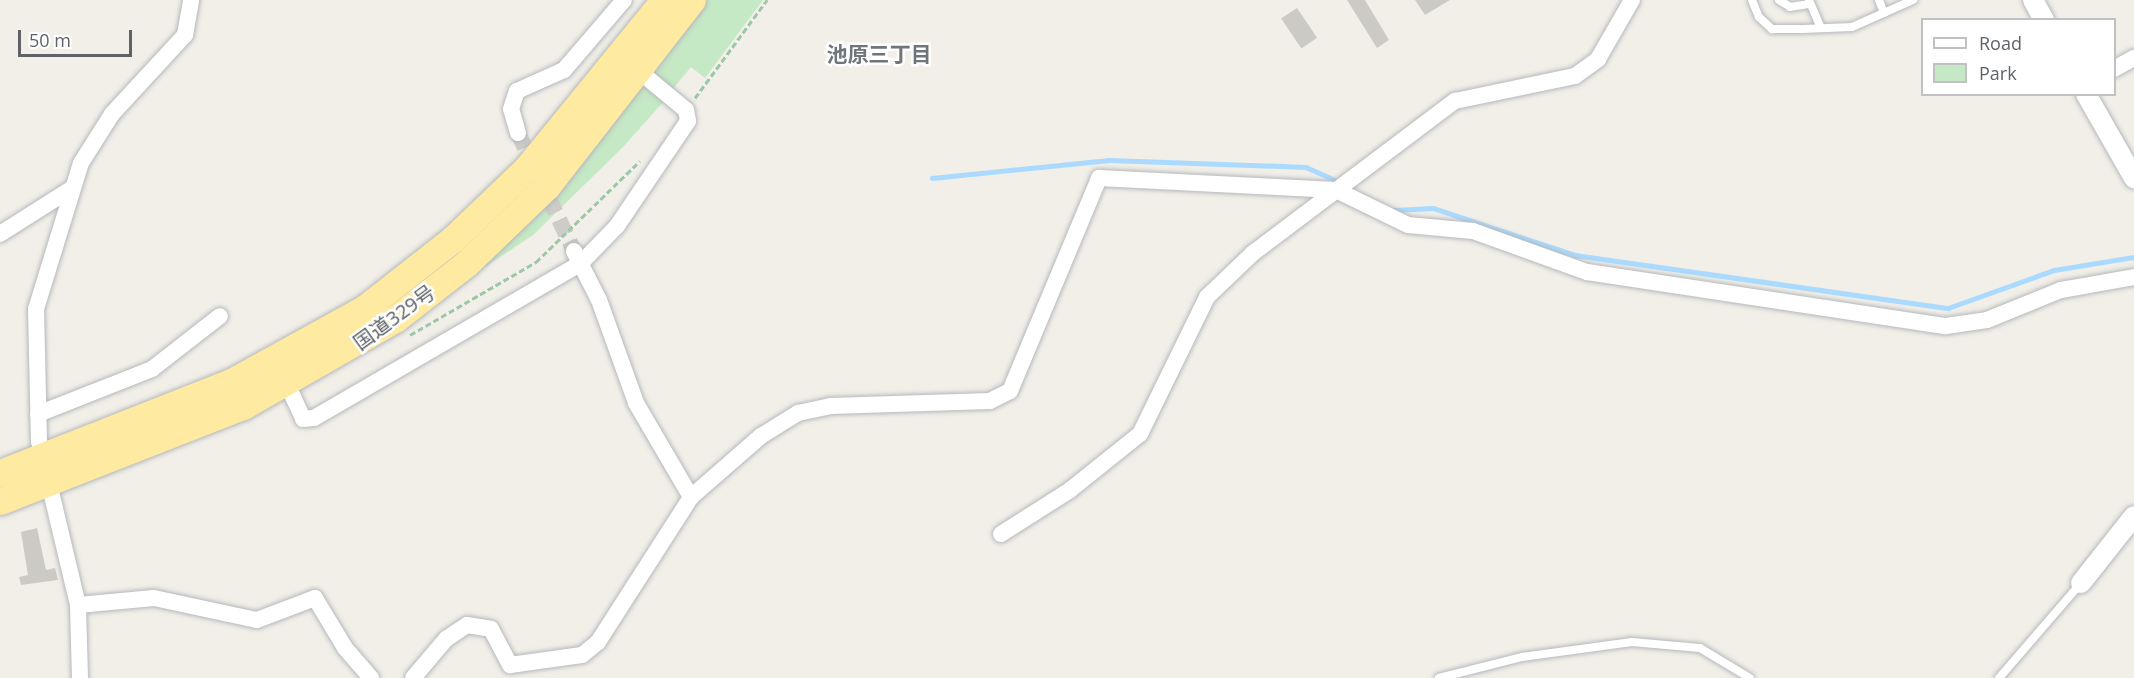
<!DOCTYPE html>
<html>
<head>
<meta charset="utf-8">
<style>
  body { margin:0 }
  #map { position:relative; width:2134px; height:678px; overflow:hidden; background:#f1efe8; font-family:"Open Sans","Noto Sans JP",sans-serif }
  div>[style] { position:absolute }
  .green>* { inset:0; background:#c5e8c5 }
  .stream>* { height:4.5px; margin:-2.25px; padding:0 2.25px; transform-origin:2.25px; border-radius:2.25px; background:#aadaff }
  .building>* { inset:0; background:#cccac5; transform-origin:0 0 }
  .minor-tunnel>* { height:16px; margin-top:-8px; transform-origin:0; background:repeating-linear-gradient(90deg,#ccccc8 0 16px,transparent 0 24px) }
  .path>* { height:3px; margin-top:-1.5px; transform-origin:0; background:repeating-linear-gradient(90deg,#9cc7a9 0 6px,transparent 0 9px) }
  .roads { filter:drop-shadow(0 0 2px #b5b8bc) drop-shadow(0 0 2px #b5b8bc) }
  .service>* { height:8px; margin:-4px; padding:0 4px; transform-origin:4px; border-radius:4px; background:#fff }
  .minor>* { height:16px; margin:-8px; padding:0 8px; transform-origin:8px; border-radius:8px; background:#fff }
  .tertiary>* { height:20px; margin:-10px; padding:0 10px; transform-origin:10px; border-radius:10px; background:#fff }
  .trunk>* { height:27px; margin:-13.5px; padding:0 13.5px; transform-origin:13.5px; border-radius:13.5px; background:#feeaa1 }
  span { translate:-50% -50%; white-space:nowrap; text-align:center; line-height:1.15; -webkit-text-stroke:5px #fff; paint-order:stroke }
  .street-label { font-size:20px; color:#5f6368 }
  .neighbourhood-label { font-size:21px; color:#70757a; font-weight:700 }
  .legend { position:absolute; left:1921px; top:18px; width:195px; height:78px; box-sizing:border-box; background:#fff; border:2px solid #bfc1c3; margin:0; padding:8px 10px; list-style:none; font-size:18px; color:#5f6368 }
  .legend li { display:flex; align-items:center; gap:12px; height:30px }
  .legend b { width:30px; border:2px solid #bfc1c3 }
  .scale { position:absolute; left:18px; top:30px; width:114px; height:27px; box-sizing:border-box; border:3px solid #5f6368; border-top:0; padding-left:8px; font-size:18px; line-height:21px; white-space:nowrap; color:#5f6368; -webkit-text-stroke:4px #fff; paint-order:stroke }
</style>
</head>
<body>
<div id="map">
  <div class="green">
    <div style="clip-path:polygon(707px 0,763px 0,705px 78px,691px 67px,672px 90px,653px 75px)"></div>
    <div style="clip-path:polygon(645px 82px,665px 100px,623px 147px,533px 235px,458px 285px,564px 187px)"></div>
  </div>
  <div class="stream">
    <div style="left:932px;top:178px;width:178px;rotate:-5.8deg"></div>
    <div style="left:1109px;top:160px;width:197px;rotate:2deg"></div>
    <div style="left:1306px;top:167px;width:39px;rotate:24deg"></div>
    <div style="left:1394px;top:210px;width:39px;rotate:-3deg"></div>
    <div style="left:1433px;top:208px;width:150px;rotate:18.3deg"></div>
    <div style="left:1575px;top:255px;width:377px;rotate:8.1deg"></div>
    <div style="left:1948px;top:308px;width:113px;rotate:-19.7deg"></div>
    <div style="left:2054px;top:270px;width:81px;rotate:-9.2deg"></div>
  </div>
  <div class="building">
    <div style="clip-path:polygon(1347px 0,1365px 0,1389px 40px,1377px 48px)"></div>
    <div style="clip-path:polygon(1415px 0,1450px 0,1425px 15px)"></div>
    <div style="left:1297px;top:8px;width:36px;height:19px;rotate:56deg"></div>
    <div style="clip-path:polygon(37px 528px,46px 570px,55px 568px,58px 580px,21px 585px,19px 577px,28px 575px,21px 532px)"></div>
  </div>
  <div class="minor-tunnel">
    <div style="left:518px;top:133px;width:131px;rotate:64.6deg"></div>
  </div>
  <div class="path">
    <div style="left:695px;top:98px;width:122px;rotate:-53.7deg"></div>
    <div style="left:410px;top:335px;width:146px;rotate:-30.1deg"></div>
    <div style="left:536px;top:262px;width:145px;rotate:-44.2deg"></div>
  </div>
  <div class="roads">
    <div class="service">
      <div style="left:1752px;top:0;width:18px;rotate:68deg"></div>
      <div style="left:1759px;top:17px;width:18px;rotate:43deg"></div>
      <div style="left:1772px;top:29px;width:31px"></div>
      <div style="left:1803px;top:29px;width:49px;rotate:-2.3deg"></div>
      <div style="left:1852px;top:27px;width:67px;rotate:-23.9deg"></div>
      <div style="left:1779px;top:0;width:13px;rotate:32deg"></div>
      <div style="left:1790px;top:7px;width:20px;rotate:-9deg"></div>
      <div style="left:1809px;top:0;width:30px;rotate:67deg"></div>
      <div style="left:1879px;top:0;width:14px;rotate:69deg"></div>
      <div style="left:1439px;top:678px;width:86px;rotate:-14.2deg"></div>
      <div style="left:1522px;top:657px;width:111px;rotate:-7.8deg"></div>
      <div style="left:1632px;top:642px;width:68px;rotate:5deg"></div>
      <div style="left:1700px;top:648px;width:58px;rotate:31deg"></div>
      <div style="left:1999px;top:678px;width:125px;rotate:-49.2deg"></div>
    </div>
    <div class="minor">
      <div style="left:2114px;top:69px;width:23px;rotate:-29deg"></div>
      <div style="left:518px;top:133px;width:25px;rotate:-106deg"></div>
      <div style="left:511px;top:109px;width:19px;rotate:-72deg"></div>
      <div style="left:517px;top:91px;width:51px;rotate:-24.1deg"></div>
      <div style="left:564px;top:70px;width:92px;rotate:-49.4deg"></div>
      <div style="left:0;top:234px;width:84px;rotate:-32.4deg"></div>
      <div style="left:574px;top:251px;width:55px;rotate:63deg"></div>
      <div style="left:599px;top:300px;width:109px;rotate:70.2deg"></div>
      <div style="left:636px;top:403px;width:109px;rotate:59.7deg"></div>
      <div style="left:287px;top:384px;width:38px;rotate:65deg"></div>
      <div style="left:303px;top:419px;width:11px;rotate:-5deg"></div>
      <div style="left:314px;top:418px;width:309px;rotate:-30.1deg"></div>
      <div style="left:581px;top:263px;width:52px;rotate:-45.8deg"></div>
      <div style="left:617px;top:226px;width:127px;rotate:-55.9deg"></div>
      <div style="left:688px;top:121px;width:11px;rotate:-100deg"></div>
      <div style="left:686px;top:110px;width:60px;rotate:-140.4deg"></div>
      <div style="left:38px;top:414px;width:123px;rotate:-21.5deg"></div>
      <div style="left:152px;top:369px;width:86px;rotate:-37.9deg"></div>
      <div style="left:1001px;top:534px;width:82px;rotate:-32.5deg"></div>
      <div style="left:1070px;top:490px;width:90px;rotate:-38.7deg"></div>
      <div style="left:1140px;top:434px;width:153px;rotate:-63.9deg"></div>
      <div style="left:1207px;top:297px;width:64px;rotate:-43.7deg"></div>
      <div style="left:1253px;top:253px;width:253px;rotate:-37deg"></div>
      <div style="left:1455px;top:101px;width:123px;rotate:-11.8deg"></div>
      <div style="left:1575px;top:76px;width:29px;rotate:-36deg"></div>
      <div style="left:1598px;top:59px;width:68px;rotate:-60deg"></div>
      <div style="left:78px;top:605px;width:76px;rotate:-5.3deg"></div>
      <div style="left:154px;top:598px;width:105px;rotate:12.1deg"></div>
      <div style="left:257px;top:620px;width:62px;rotate:-20.8deg"></div>
      <div style="left:315px;top:598px;width:58px;rotate:59deg"></div>
      <div style="left:345px;top:648px;width:40px;rotate:49deg"></div>
      <div style="left:80px;top:678px;width:73px;rotate:-91.6deg"></div>
      <div style="left:78px;top:605px;width:169px;rotate:-103.4deg"></div>
      <div style="left:39px;top:441px;width:132px;rotate:-91.3deg"></div>
      <div style="left:36px;top:309px;width:153px;rotate:-72.9deg"></div>
      <div style="left:81px;top:163px;width:58px;rotate:-57.7deg"></div>
      <div style="left:112px;top:114px;width:108px;rotate:-47.3deg"></div>
      <div style="left:185px;top:35px;width:36px;rotate:-80deg"></div>
      <div style="left:413px;top:678px;width:51px;rotate:-49.8deg"></div>
      <div style="left:446px;top:639px;width:25px;rotate:-34deg"></div>
      <div style="left:467px;top:625px;width:24px;rotate:9deg"></div>
      <div style="left:491px;top:629px;width:41px;rotate:62.2deg"></div>
      <div style="left:510px;top:665px;width:73px;rotate:-7.9deg"></div>
      <div style="left:582px;top:655px;width:21px;rotate:-39deg"></div>
      <div style="left:598px;top:642px;width:172px;rotate:-57.3deg"></div>
      <div style="left:691px;top:497px;width:93px;rotate:-41.1deg"></div>
      <div style="left:761px;top:436px;width:44px;rotate:-31.9deg"></div>
      <div style="left:798px;top:413px;width:33px;rotate:-12deg"></div>
      <div style="left:830px;top:406px;width:160px;rotate:-1.8deg"></div>
      <div style="left:990px;top:401px;width:22px;rotate:-27deg"></div>
      <div style="left:1010px;top:391px;width:231px;rotate:-67.3deg"></div>
      <div style="left:1099px;top:178px;width:237px;rotate:2.9deg"></div>
      <div style="left:1336px;top:190px;width:80px;rotate:25.9deg"></div>
      <div style="left:1408px;top:225px;width:65px;rotate:5.3deg"></div>
      <div style="left:1473px;top:231px;width:121px;rotate:19.8deg"></div>
      <div style="left:1587px;top:272px;width:363px;rotate:8.6deg"></div>
      <div style="left:1946px;top:326px;width:41px;rotate:-8.3deg"></div>
      <div style="left:1987px;top:320px;width:80px;rotate:-22.1deg"></div>
      <div style="left:2061px;top:290px;width:74px;rotate:-10.1deg"></div>
    </div>
    <div class="tertiary">
      <div style="left:2033px;top:0;width:23px;rotate:61deg"></div>
      <div style="left:2086px;top:94px;width:97px;rotate:60.3deg"></div>
      <div style="left:2081px;top:583px;width:85px;rotate:-51.7deg"></div>
    </div>
    <div class="trunk">
      <div style="left:0;top:473px;width:251px;rotate:-21.5deg"></div>
      <div style="left:233px;top:381px;width:151px;rotate:-28.9deg"></div>
      <div style="left:365px;top:308px;width:112px;rotate:-38.1deg"></div>
      <div style="left:453px;top:239px;width:103px;rotate:-43.8deg"></div>
      <div style="left:527px;top:168px;width:217px;rotate:-50.8deg"></div>
      <div style="left:0;top:501px;width:261px;rotate:-21.4deg"></div>
      <div style="left:243px;top:406px;width:175px;rotate:-29.8deg"></div>
      <div style="left:395px;top:319px;width:91px;rotate:-37.9deg"></div>
      <div style="left:467px;top:263px;width:111px;rotate:-43.9deg"></div>
      <div style="left:547px;top:186px;width:236px;rotate:-52.1deg"></div>
    </div>
  </div>
  <div class="street-label">
    <span style="left:394px;top:317px;rotate:-36deg">国道329号</span>
  </div>
  <div class="neighbourhood-label">
    <span style="left:879px;top:54px">池原三丁目</span>
  </div>
  <ul class="legend">
  <li><b style="height:8px;background:#fff"></b>Road</li>
  <li><b style="height:16px;background:#c5e8c5"></b>Park</li>
  </ul>
  <div class="scale">50 m</div>
</div>
</body>
</html>
